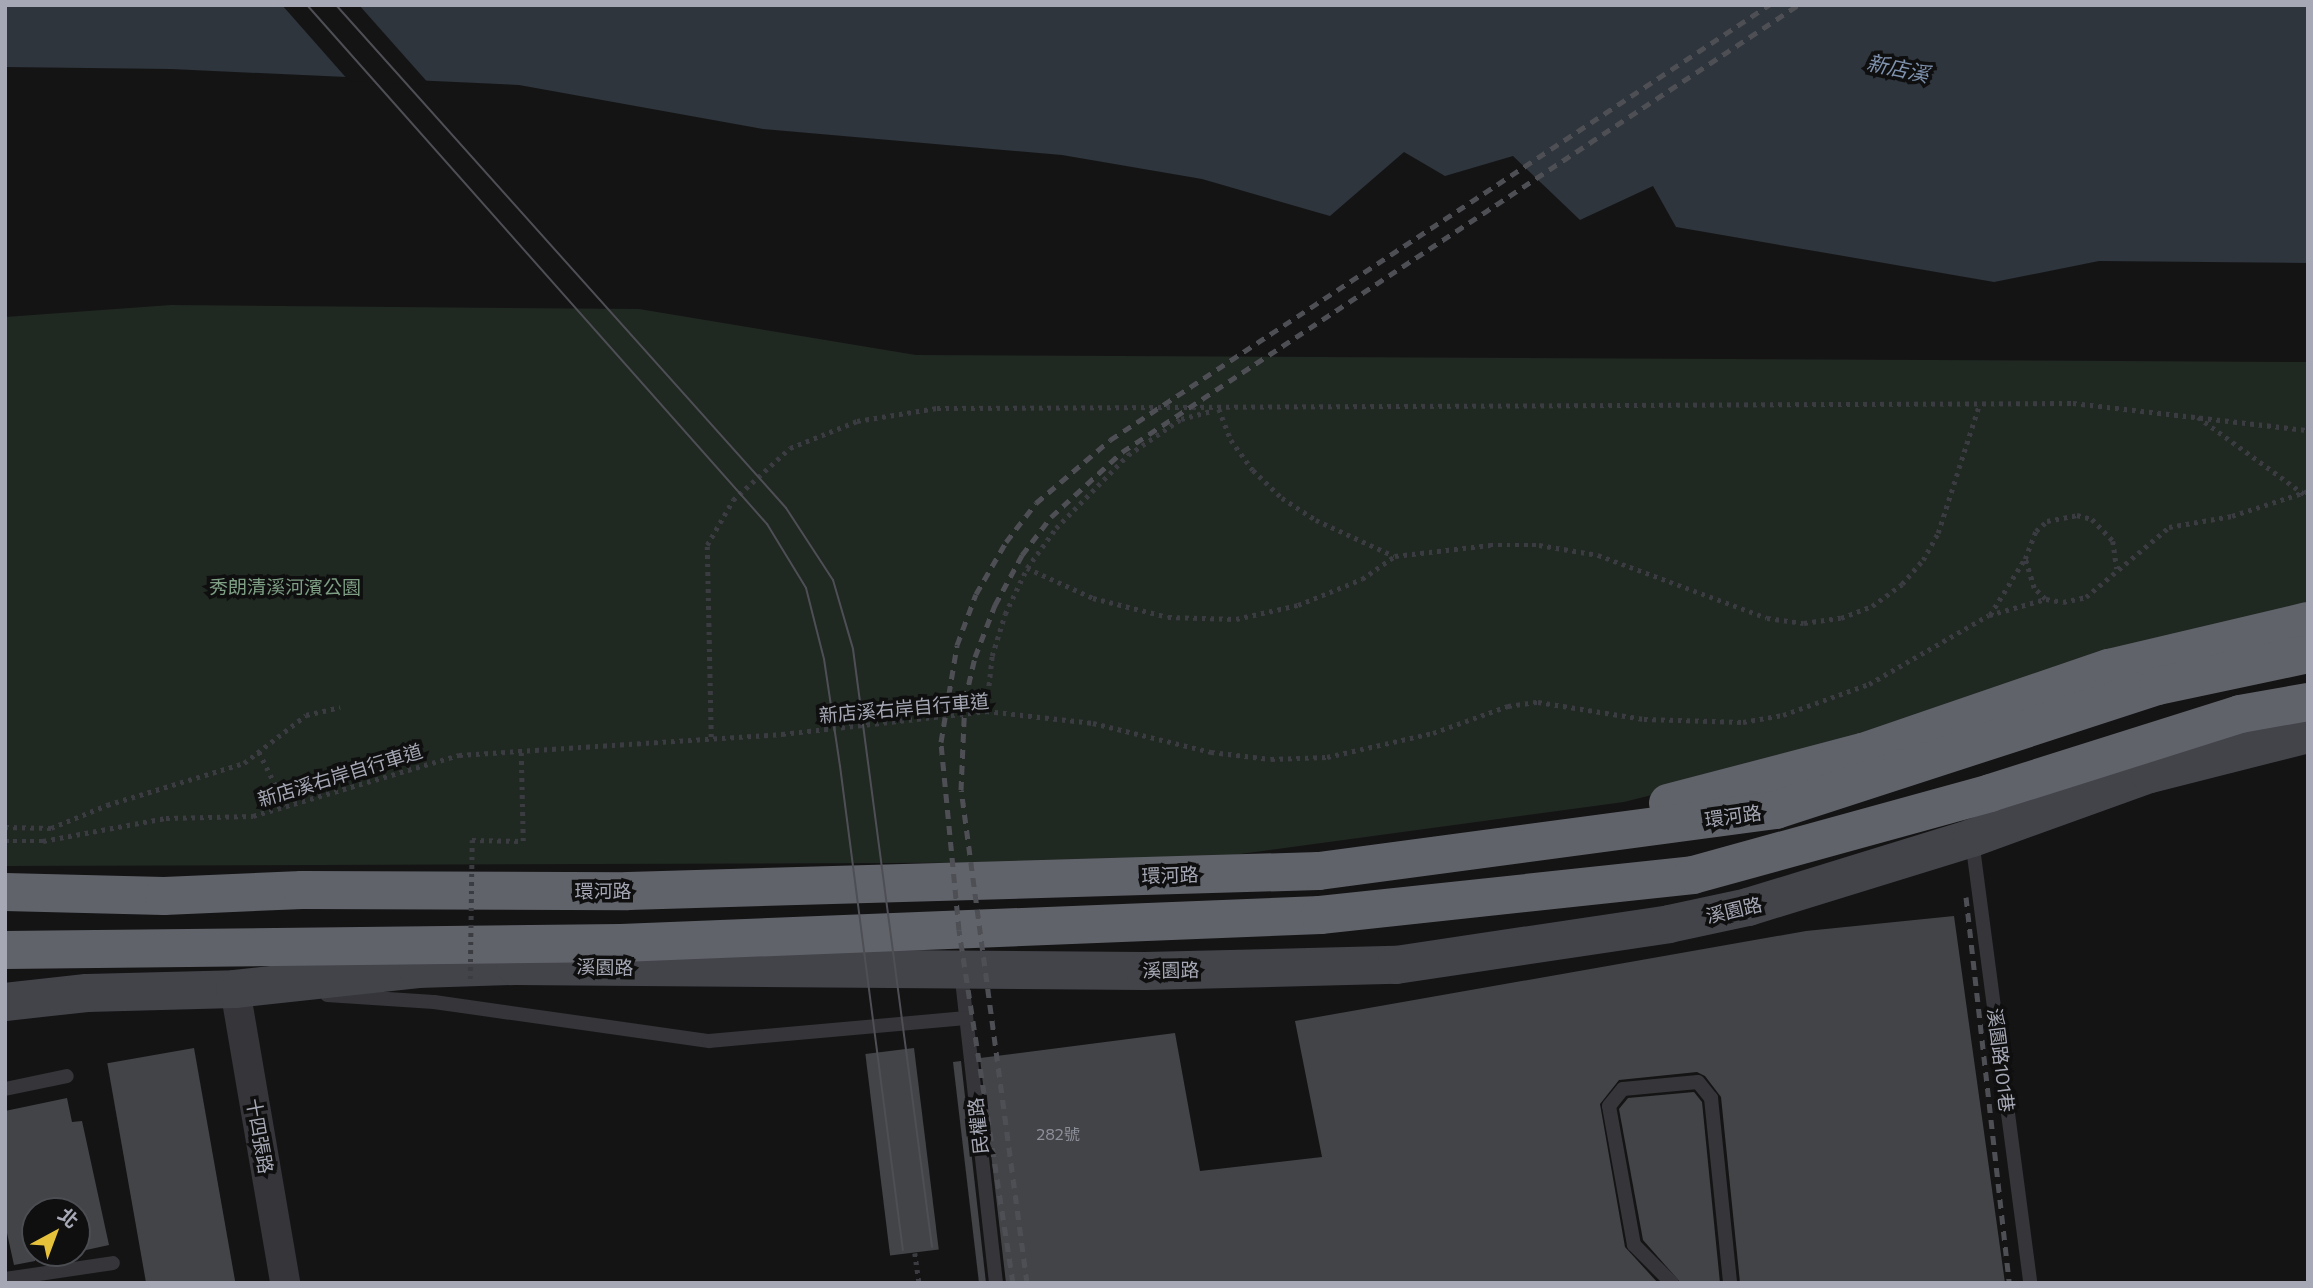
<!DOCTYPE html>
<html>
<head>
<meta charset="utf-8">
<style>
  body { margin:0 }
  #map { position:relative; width:2313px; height:1288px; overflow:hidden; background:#141415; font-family:Commissioner,"Noto Sans TC",sans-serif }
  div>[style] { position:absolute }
  .green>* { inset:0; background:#202822 }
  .water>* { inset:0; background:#2e353d }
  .pier>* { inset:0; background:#141415 }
  .building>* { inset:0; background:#434448; transform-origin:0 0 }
  .path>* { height:4.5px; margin-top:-2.25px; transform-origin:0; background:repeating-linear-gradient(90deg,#3b3c41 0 3.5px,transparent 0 8.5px) }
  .lane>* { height:14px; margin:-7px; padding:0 7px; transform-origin:7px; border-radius:7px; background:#35353a }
  .street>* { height:30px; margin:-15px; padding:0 15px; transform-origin:15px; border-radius:15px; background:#35353a }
  .secondary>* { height:38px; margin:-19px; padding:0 19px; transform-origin:19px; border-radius:19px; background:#43444a }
  .highway>* { height:38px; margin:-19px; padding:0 19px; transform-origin:19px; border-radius:19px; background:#61636b }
  .tram>* { height:2px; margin:-1px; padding:0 1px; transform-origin:1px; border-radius:1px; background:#4e4f55 }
  .rail>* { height:5px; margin-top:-2.5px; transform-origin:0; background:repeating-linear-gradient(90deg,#4e4f55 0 9px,transparent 0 16px) }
  .path-bridge>* { height:4.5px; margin-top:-2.25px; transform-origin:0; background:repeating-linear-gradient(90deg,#3b3c41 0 3.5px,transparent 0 8.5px) }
  span { translate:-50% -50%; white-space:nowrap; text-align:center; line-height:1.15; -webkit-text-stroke:7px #0f0f10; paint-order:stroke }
  .number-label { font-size:16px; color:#8d909a }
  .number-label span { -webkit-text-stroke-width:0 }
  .park-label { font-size:19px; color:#7e9f84 }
  .street-label { font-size:19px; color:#a6a9b5 }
  .water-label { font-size:21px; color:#7f92ae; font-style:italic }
  .frame { position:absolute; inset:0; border:7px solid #a6a9b5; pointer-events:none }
  .north { position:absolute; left:21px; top:1197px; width:70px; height:70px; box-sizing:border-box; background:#0f0f10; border:2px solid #4b4d52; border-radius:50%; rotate:41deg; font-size:19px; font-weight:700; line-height:28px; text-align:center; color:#a6a9b5 }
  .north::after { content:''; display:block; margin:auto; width:24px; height:32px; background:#e6c23b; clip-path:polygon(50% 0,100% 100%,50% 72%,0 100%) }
</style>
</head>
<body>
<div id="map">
  <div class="green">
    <div style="clip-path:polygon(171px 305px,639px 309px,916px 355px,2308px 362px,2308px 608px,1807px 756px,1624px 802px,1181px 862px,5px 866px,5px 317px)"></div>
  </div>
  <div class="water">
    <div style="clip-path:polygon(5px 5px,2308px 5px,2308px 263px,2099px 261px,1994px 282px,1676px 227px,1653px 186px,1580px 220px,1513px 156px,1445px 176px,1404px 152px,1330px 216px,1202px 179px,1062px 155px,763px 129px,519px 85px,171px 69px,5px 67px)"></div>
  </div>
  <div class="pier">
    <div style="clip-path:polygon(282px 5px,359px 5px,430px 85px,349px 81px)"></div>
  </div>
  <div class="building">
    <div style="clip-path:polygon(1954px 916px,2005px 1283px,1740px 1283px,1721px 1097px,1705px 1076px,1697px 1072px,1619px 1080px,1600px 1104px,1625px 1247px,1658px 1283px,1006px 1283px,980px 1058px,1175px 1033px,1200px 1171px,1322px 1157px,1295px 1021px,1806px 931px)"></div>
    <div style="left:194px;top:1048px;width:239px;height:88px;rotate:80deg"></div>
    <div style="left:914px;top:1048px;width:203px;height:49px;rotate:83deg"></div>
    <div style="clip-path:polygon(961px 1061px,986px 1283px,979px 1283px,953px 1062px)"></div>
    <div style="clip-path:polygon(1694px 1092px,1702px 1102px,1720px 1283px,1681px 1283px,1643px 1240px,1619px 1109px,1628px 1098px)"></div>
    <div style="clip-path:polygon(67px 1098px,72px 1122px,82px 1121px,109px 1245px,77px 1252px,77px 1211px,35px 1211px,35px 1261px,14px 1265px,5px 1224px,5px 1111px)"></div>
  </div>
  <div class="path">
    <div style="left:1219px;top:409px;width:33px;rotate:69deg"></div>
    <div style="left:1231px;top:440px;width:37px;rotate:54deg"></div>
    <div style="left:1253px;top:470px;width:40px;rotate:44deg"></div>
    <div style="left:1282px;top:498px;width:40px;rotate:32.9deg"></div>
    <div style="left:1316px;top:520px;width:86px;rotate:24.8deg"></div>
    <div style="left:2198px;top:417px;width:136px;rotate:36deg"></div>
    <div style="left:1027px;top:568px;width:72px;rotate:24.4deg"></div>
    <div style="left:1093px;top:598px;width:77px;rotate:14.2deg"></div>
    <div style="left:1168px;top:617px;width:68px;rotate:1.7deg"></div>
    <div style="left:1236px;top:619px;width:64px;rotate:-12.7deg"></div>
    <div style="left:1298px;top:605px;width:69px;rotate:-22.1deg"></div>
    <div style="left:1362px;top:579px;width:40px;rotate:-34.9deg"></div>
    <div style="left:1395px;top:556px;width:96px;rotate:-6.6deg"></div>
    <div style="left:1490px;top:545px;width:49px"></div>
    <div style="left:1539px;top:545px;width:60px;rotate:9.6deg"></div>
    <div style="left:1598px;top:555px;width:180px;rotate:20.4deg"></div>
    <div style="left:1767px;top:618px;width:37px;rotate:8deg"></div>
    <div style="left:1804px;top:623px;width:37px;rotate:-8deg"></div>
    <div style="left:1841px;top:618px;width:33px;rotate:-21deg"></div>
    <div style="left:1872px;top:606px;width:37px;rotate:-36deg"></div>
    <div style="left:1902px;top:584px;width:32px;rotate:-49deg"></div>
    <div style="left:1923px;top:560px;width:31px;rotate:-61deg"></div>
    <div style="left:1938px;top:533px;width:134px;rotate:-72.2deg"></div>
    <div style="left:2045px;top:599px;width:16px;rotate:-135deg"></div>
    <div style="left:2034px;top:588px;width:30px;rotate:-107deg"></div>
    <div style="left:2025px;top:559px;width:30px;rotate:-69deg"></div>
    <div style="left:2036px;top:531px;width:15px;rotate:-42deg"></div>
    <div style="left:2047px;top:521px;width:31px;rotate:-11deg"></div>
    <div style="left:2077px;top:515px;width:16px;rotate:15deg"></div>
    <div style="left:2092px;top:519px;width:30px;rotate:46deg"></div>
    <div style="left:2113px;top:541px;width:28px;rotate:82deg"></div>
    <div style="left:1990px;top:615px;width:65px;rotate:-58.3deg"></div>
    <div style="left:986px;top:711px;width:55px;rotate:-83.8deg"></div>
    <div style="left:992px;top:656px;width:44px;rotate:-72.8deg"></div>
    <div style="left:1005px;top:614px;width:51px;rotate:-64.4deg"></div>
    <div style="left:1027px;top:568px;width:49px;rotate:-54.1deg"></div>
    <div style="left:1056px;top:528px;width:103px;rotate:-45.4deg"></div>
    <div style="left:1128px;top:455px;width:64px;rotate:-34.2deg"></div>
    <div style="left:1181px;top:419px;width:31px;rotate:-15deg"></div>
    <div style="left:711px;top:737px;width:192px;rotate:-91.2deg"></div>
    <div style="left:707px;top:545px;width:52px;rotate:-60deg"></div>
    <div style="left:733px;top:500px;width:77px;rotate:-42.4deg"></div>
    <div style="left:790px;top:448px;width:72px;rotate:-21.9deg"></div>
    <div style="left:857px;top:421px;width:81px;rotate:-9.2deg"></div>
    <div style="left:937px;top:408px;width:1136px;rotate:-0.25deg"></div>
    <div style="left:2073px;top:403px;width:237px;rotate:6.6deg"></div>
    <div style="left:259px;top:752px;width:60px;rotate:63.4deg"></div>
    <div style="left:5px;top:827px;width:46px;rotate:1.2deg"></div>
    <div style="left:51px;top:828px;width:61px;rotate:-22.3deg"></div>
    <div style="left:107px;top:805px;width:143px;rotate:-17deg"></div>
    <div style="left:244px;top:763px;width:78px;rotate:-37.7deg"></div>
    <div style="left:306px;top:715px;width:35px;rotate:-13deg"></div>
    <div style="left:472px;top:840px;width:51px;rotate:1.1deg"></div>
    <div style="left:523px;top:841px;width:91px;rotate:-91.3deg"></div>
    <div style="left:5px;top:841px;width:38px"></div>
    <div style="left:43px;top:841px;width:125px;rotate:-10.6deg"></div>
    <div style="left:166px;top:818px;width:87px;rotate:-1.3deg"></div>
    <div style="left:253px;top:816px;width:215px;rotate:-16.5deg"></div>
    <div style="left:459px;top:755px;width:324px;rotate:-3.7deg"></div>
    <div style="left:782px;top:734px;width:205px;rotate:-6.4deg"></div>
    <div style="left:986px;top:711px;width:108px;rotate:6.4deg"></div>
    <div style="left:1093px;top:723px;width:122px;rotate:13.8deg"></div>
    <div style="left:1211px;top:752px;width:60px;rotate:6.7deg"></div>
    <div style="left:1271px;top:759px;width:56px;rotate:-2deg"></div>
    <div style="left:1327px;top:757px;width:109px;rotate:-12.8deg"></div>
    <div style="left:1433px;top:733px;width:80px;rotate:-19.8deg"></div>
    <div style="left:1508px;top:706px;width:30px;rotate:-8deg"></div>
    <div style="left:1538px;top:702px;width:107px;rotate:9.1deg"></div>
    <div style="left:1644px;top:719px;width:99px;rotate:1.7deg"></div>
    <div style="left:1743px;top:722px;width:41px;rotate:-9.9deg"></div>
    <div style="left:1783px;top:715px;width:91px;rotate:-19.8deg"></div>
    <div style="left:1869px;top:684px;width:138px;rotate:-29.9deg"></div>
    <div style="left:1989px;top:615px;width:59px;rotate:-15.7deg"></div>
    <div style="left:2046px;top:599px;width:17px;rotate:10deg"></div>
    <div style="left:2063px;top:602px;width:24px;rotate:-12deg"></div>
    <div style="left:2086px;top:597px;width:109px;rotate:-40.1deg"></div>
    <div style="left:2169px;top:527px;width:64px;rotate:-9.9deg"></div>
    <div style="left:2232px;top:516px;width:80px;rotate:-18.2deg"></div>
    <div style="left:915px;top:1253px;width:30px;rotate:82deg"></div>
  </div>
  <div class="lane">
    <div style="left:1972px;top:840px;width:447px;rotate:82.5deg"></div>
    <div style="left:961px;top:971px;width:314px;rotate:83.6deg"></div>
    <div style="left:327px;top:995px;width:107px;rotate:3.7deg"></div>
    <div style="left:434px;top:1002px;width:278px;rotate:8.1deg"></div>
    <div style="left:709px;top:1041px;width:258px;rotate:-5.1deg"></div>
    <div style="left:5px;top:1089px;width:63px;rotate:-11.8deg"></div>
    <div style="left:5px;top:1279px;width:109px;rotate:-8.4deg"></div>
    <div style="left:1672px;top:1283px;width:54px;rotate:-135deg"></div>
    <div style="left:1634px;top:1245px;width:141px;rotate:-100.2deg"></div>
    <div style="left:1609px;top:1106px;width:22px;rotate:-51deg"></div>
    <div style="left:1623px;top:1089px;width:75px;rotate:-5.3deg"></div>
    <div style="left:1698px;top:1082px;width:21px;rotate:51deg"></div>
    <div style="left:1711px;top:1098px;width:186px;rotate:84.1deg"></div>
  </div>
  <div class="street">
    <div style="left:235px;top:989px;width:298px;rotate:80.3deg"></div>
  </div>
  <div class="secondary">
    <div style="left:5px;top:1002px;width:82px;rotate:-6.3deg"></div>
    <div style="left:87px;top:993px;width:148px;rotate:-1.5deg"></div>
    <div style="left:235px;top:989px;width:184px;rotate:-6.2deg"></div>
    <div style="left:418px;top:969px;width:97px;rotate:-1.8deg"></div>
    <div style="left:515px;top:966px;width:630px;rotate:0.45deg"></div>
    <div style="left:1145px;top:971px;width:251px;rotate:-1.4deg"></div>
    <div style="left:1396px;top:965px;width:276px;rotate:-8.5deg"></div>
    <div style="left:1669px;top:924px;width:81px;rotate:-12.1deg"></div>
    <div style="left:1748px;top:907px;width:234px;rotate:-17.1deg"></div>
    <div style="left:1972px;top:838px;width:189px;rotate:-19.8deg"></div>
    <div style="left:2150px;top:774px;width:163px;rotate:-14.2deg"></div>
  </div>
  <div class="highway">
    <div style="left:1668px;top:803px;width:202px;rotate:-14.7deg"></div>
    <div style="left:1863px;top:752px;width:260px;rotate:-18.9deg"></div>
    <div style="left:2109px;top:668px;width:204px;rotate:-13.3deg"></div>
    <div style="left:5px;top:892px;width:159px;rotate:1.4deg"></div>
    <div style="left:164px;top:896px;width:138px;rotate:-2.5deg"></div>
    <div style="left:302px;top:890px;width:326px;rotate:0.2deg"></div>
    <div style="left:628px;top:891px;width:691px;rotate:-1.66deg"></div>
    <div style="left:1319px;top:871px;width:461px;rotate:-7.6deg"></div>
    <div style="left:1776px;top:810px;width:402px;rotate:-18deg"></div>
    <div style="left:2158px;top:686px;width:153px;rotate:-12deg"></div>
    <div style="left:5px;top:950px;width:616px;rotate:-0.65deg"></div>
    <div style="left:621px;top:943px;width:700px;rotate:-2.29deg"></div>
    <div style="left:1320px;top:915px;width:375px;rotate:-6.1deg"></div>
    <div style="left:1693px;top:875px;width:308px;rotate:-15.4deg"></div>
    <div style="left:1990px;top:793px;width:262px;rotate:-17.5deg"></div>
    <div style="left:2240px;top:714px;width:69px;rotate:-10deg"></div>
  </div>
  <div class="tram">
    <div style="left:307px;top:5px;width:694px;rotate:48.45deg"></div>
    <div style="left:767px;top:524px;width:75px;rotate:58.6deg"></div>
    <div style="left:806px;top:588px;width:73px;rotate:75.8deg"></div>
    <div style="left:824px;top:659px;width:108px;rotate:81.5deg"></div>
    <div style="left:840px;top:766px;width:488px;rotate:82.6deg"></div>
    <div style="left:336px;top:5px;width:675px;rotate:48.18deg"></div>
    <div style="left:786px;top:508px;width:86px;rotate:56.9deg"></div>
    <div style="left:833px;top:580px;width:72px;rotate:73.8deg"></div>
    <div style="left:853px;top:649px;width:603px;rotate:82.47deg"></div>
  </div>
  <div class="rail">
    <div style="left:1966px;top:897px;width:388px;rotate:83.6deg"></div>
    <div style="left:1013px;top:1283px;width:357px;rotate:-98.7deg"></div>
    <div style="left:959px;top:930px;width:189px;rotate:-95.5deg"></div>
    <div style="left:941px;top:742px;width:98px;rotate:-80.6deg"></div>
    <div style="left:957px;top:645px;width:54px;rotate:-69.6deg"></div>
    <div style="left:976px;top:594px;width:60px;rotate:-60deg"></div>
    <div style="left:1006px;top:542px;width:49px;rotate:-52.4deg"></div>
    <div style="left:1036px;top:503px;width:97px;rotate:-40.4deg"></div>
    <div style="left:1110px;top:440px;width:790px;rotate:-33.43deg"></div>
    <div style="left:1027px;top:1283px;width:497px;rotate:-97.6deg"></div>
    <div style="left:961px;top:790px;width:90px;rotate:-87.5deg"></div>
    <div style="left:965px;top:700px;width:44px;rotate:-76.9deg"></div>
    <div style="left:975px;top:657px;width:56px;rotate:-69deg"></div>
    <div style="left:995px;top:605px;width:57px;rotate:-61.6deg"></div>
    <div style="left:1022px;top:555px;width:48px;rotate:-52.7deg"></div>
    <div style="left:1051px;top:517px;width:96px;rotate:-42.5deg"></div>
    <div style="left:1122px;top:452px;width:810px;rotate:-33.47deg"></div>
  </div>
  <div class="path-bridge">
    <div style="left:470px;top:979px;width:139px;rotate:-89.2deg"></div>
  </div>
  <div class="number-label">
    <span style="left:1058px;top:1134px">282號</span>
  </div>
  <div class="park-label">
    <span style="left:285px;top:587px">秀朗清溪河濱公園</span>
  </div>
  <div class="street-label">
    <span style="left:904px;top:708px;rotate:-5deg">新店溪右岸自行車道</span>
    <span style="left:340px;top:775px;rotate:-17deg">新店溪右岸自行車道</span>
    <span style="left:1733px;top:816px;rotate:-8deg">環河路</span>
    <span style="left:1170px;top:875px;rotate:-2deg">環河路</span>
    <span style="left:603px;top:891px">環河路</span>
    <span style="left:1734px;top:910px;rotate:-13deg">溪園路</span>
    <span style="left:605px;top:967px;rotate:1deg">溪園路</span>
    <span style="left:1171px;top:970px;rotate:-1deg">溪園路</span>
    <span style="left:2001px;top:1060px;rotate:83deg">溪園路101巷</span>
    <span style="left:978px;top:1126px;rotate:-96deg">民權路</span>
    <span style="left:260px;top:1136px;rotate:80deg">十四張路</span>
  </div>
  <div class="water-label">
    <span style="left:1898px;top:68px;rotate:12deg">新店溪</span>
  </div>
  <div class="frame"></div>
  <div class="north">北</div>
</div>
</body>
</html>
